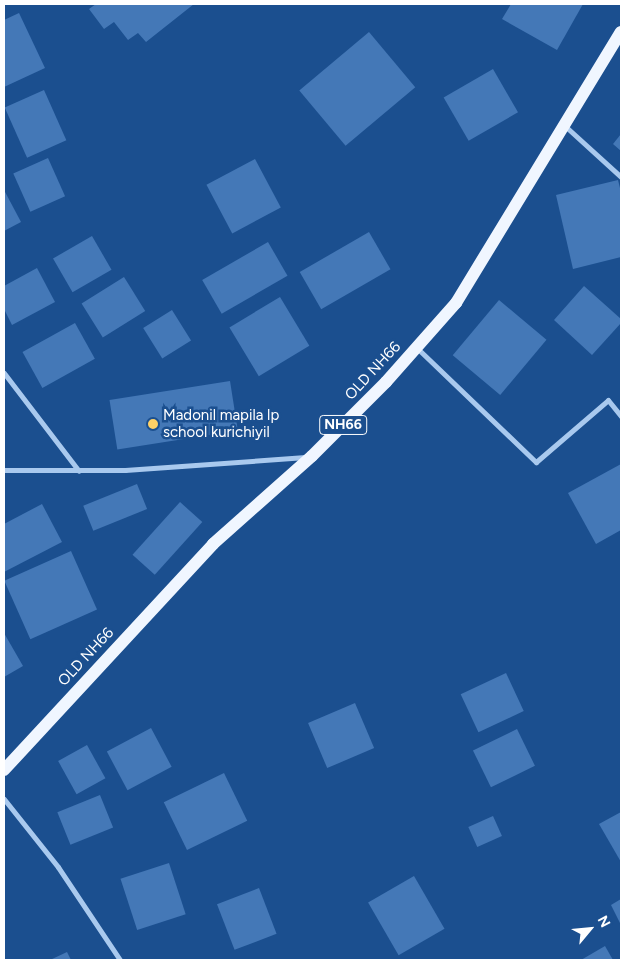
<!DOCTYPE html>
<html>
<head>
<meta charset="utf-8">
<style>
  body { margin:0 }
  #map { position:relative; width:625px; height:964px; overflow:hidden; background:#1b4f8f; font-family:Figtree,sans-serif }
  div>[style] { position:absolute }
  .building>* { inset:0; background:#4478b7; transform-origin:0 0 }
  .minor>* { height:5px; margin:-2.5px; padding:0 2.5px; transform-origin:2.5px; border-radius:2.5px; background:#a9c9ee }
  .primary>* { height:12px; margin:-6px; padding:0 6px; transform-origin:6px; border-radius:6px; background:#f0f6ff }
  .dots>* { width:14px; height:14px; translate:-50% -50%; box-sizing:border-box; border:2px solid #1b4f8f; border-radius:50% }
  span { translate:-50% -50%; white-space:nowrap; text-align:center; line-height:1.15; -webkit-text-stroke:5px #1b4f8f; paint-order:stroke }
  .shield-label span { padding:1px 4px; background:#1b4f8f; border:1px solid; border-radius:4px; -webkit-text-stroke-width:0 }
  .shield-label { font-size:14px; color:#fff; font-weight:700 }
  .street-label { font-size:15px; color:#fff }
  .poi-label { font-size:15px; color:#fff }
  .left { translate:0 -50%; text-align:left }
  .frame { position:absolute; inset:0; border:5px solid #fff; pointer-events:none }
  .north { position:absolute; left:565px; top:904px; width:50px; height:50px; -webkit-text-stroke:4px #1b4f8f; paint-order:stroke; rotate:62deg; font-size:14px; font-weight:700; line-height:20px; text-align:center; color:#fff }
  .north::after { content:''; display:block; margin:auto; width:18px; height:22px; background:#fff; clip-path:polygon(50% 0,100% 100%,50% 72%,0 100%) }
</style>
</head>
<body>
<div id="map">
  <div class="building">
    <div style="clip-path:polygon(96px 4px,194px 4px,146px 42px,138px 33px,128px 40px,114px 22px,104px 29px,89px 9px)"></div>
    <div style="clip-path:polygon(511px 4px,583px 4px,557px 50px,502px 19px)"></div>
    <div style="clip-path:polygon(19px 13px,45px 68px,4px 87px,4px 20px)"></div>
    <div style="left:369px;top:32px;width:72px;height:91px;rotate:50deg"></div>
    <div style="left:493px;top:69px;width:50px;height:57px;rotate:60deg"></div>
    <div style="left:44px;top:90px;width:55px;height:43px;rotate:66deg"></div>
    <div style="clip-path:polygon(621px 134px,621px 151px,613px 144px)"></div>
    <div style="left:48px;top:158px;width:42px;height:38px;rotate:66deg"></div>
    <div style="left:255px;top:159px;width:55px;height:55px;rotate:62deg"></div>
    <div style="clip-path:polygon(618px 180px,621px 192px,621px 257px,573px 269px,556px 195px)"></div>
    <div style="clip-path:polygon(4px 190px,21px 222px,4px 231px)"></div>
    <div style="left:369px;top:232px;width:43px;height:80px;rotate:60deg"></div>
    <div style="left:92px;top:236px;width:39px;height:45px;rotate:60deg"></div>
    <div style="left:268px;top:242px;width:39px;height:76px;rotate:60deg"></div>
    <div style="clip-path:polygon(37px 268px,55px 302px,12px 325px,4px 309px,4px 286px)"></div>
    <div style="left:124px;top:277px;width:40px;height:50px;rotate:58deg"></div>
    <div style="clip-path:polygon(584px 286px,621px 319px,621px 323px,592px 355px,554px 320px)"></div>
    <div style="left:280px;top:297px;width:57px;height:59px;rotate:59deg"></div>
    <div style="left:499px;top:300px;width:62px;height:72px;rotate:40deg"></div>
    <div style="left:172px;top:310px;width:36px;height:34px;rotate:58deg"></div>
    <div style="left:75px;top:323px;width:41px;height:60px;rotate:61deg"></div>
    <div style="left:230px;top:381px;width:50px;height:122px;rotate:81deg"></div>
    <div style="clip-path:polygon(621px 464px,621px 530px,596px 544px,568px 493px)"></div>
    <div style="left:137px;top:484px;width:27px;height:58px;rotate:68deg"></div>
    <div style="left:180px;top:502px;width:30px;height:71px;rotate:42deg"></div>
    <div style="clip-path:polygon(42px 504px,62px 542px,4px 572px,4px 524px)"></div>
    <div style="left:71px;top:551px;width:64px;height:73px;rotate:66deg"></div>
    <div style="clip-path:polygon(4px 633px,23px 666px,4px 677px)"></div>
    <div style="left:506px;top:673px;width:42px;height:50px;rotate:65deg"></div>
    <div style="left:355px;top:703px;width:49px;height:51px;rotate:67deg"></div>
    <div style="left:151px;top:728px;width:44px;height:50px;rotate:62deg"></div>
    <div style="left:517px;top:729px;width:41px;height:49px;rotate:64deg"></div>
    <div style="left:87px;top:745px;width:38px;height:33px;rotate:61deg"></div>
    <div style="left:224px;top:773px;width:53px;height:67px;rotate:64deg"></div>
    <div style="left:100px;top:795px;width:35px;height:46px;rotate:68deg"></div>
    <div style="clip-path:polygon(621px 812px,621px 862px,599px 824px)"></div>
    <div style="left:493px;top:816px;width:22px;height:27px;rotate:66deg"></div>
    <div style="left:169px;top:863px;width:54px;height:51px;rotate:72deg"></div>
    <div style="left:414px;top:876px;width:61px;height:53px;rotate:60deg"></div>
    <div style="left:259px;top:888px;width:49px;height:45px;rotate:69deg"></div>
    <div style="clip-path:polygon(621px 899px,621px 925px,611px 905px)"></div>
    <div style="clip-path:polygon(605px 946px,613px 960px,581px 960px)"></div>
    <div style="clip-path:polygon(67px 952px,71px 960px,50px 960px)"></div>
  </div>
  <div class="minor">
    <div style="left:565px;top:126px;width:76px;rotate:42.3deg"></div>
    <div style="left:417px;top:348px;width:165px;rotate:43.8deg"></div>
    <div style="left:536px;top:462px;width:95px;rotate:-40.7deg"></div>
    <div style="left:608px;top:400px;width:21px;rotate:51deg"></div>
    <div style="left:4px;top:373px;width:123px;rotate:52.6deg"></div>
    <div style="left:4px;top:470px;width:121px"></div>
    <div style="left:125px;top:470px;width:181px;rotate:-4.1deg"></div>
    <div style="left:4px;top:799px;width:87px;rotate:51.5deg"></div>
    <div style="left:58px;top:867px;width:112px;rotate:56.3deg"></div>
  </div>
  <div class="primary">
    <div style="left:4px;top:770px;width:308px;rotate:-47.2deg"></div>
    <div style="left:213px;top:544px;width:132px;rotate:-41.6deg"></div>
    <div style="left:312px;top:456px;width:105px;rotate:-45deg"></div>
    <div style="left:386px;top:382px;width:106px;rotate:-48.5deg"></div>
    <div style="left:456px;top:303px;width:317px;rotate:-58.7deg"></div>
  </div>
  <div class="dots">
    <div style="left:153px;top:424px;background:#ffd166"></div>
  </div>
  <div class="shield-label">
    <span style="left:343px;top:425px">NH66</span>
  </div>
  <div class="street-label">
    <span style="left:373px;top:371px;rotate:-47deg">OLD NH66</span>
    <span style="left:86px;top:657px;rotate:-47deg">OLD NH66</span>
  </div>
  <div class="poi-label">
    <span class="left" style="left:163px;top:424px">Madonil mapila lp<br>school kurichiyil</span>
  </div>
  <div class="frame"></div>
  <div class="north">N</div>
</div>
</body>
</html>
